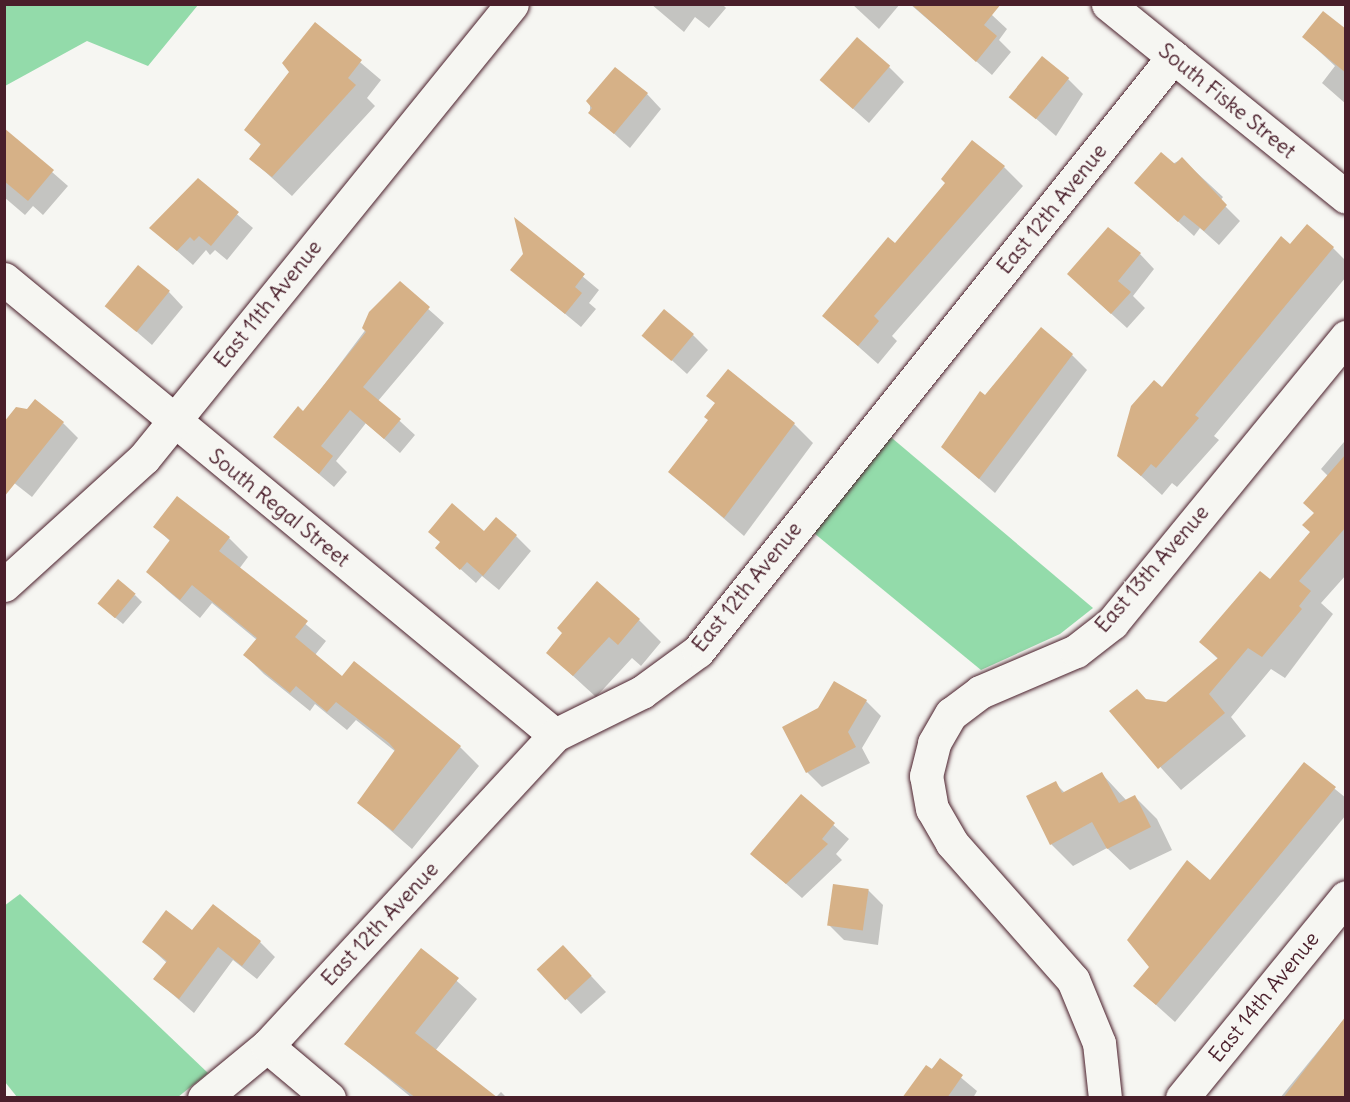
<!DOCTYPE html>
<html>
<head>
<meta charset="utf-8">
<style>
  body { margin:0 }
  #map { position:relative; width:1350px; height:1102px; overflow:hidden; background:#f6f6f2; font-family:Delius,sans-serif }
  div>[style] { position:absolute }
  .green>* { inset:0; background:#93dbaa }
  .shadow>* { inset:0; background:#0003 }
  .building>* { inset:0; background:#d6b187; transform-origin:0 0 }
  .roads { filter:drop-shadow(0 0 2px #4a1f2b) drop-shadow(0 0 2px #4a1f2b) }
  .minor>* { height:33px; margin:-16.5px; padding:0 16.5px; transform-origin:16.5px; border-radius:16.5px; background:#f6f6f2 }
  span { translate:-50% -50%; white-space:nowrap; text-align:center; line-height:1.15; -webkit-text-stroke:5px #f6f6f2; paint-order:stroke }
  .street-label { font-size:21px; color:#4a1f2b }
  .frame { position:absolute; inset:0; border:6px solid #4a1f2b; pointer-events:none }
</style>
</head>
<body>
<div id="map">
  <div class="green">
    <div style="clip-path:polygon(4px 5px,5px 4px,198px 5px,148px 66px,87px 41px,5px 86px)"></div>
    <div style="clip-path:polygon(886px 433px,1093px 608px,1060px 634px,981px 670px,809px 529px)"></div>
    <div style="clip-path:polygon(20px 894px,208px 1073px,178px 1097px,17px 1097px,5px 1082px,4px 906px)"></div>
  </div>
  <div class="shadow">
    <div style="clip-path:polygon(651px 4px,722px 4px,726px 8px,709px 28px,695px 17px,684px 32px)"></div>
    <div style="clip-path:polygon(852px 4px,900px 4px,879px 29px)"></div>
    <div style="clip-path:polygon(910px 4px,967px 4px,992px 15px,1007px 29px,999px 40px,1011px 52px,992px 75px)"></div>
    <div style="clip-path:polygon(315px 24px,381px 80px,367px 98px,375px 106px,292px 196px,251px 159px,262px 146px,246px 130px,291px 72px)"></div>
    <div style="clip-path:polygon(1346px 32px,1346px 104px,1322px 83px,1335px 66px,1304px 37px)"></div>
    <div style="clip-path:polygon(889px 67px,904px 82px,869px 123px,822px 81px)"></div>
    <div style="clip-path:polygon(1068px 79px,1083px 94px,1056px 136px,1011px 97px)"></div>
    <div style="clip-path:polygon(647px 94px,661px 109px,630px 148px,590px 112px,590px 97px)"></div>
    <div style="clip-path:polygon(4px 130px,68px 186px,43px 215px,33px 206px,25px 215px,4px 197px)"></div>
    <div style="clip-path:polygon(1182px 159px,1223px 197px,1220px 201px,1240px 221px,1219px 245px,1200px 228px,1194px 236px,1136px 183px)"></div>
    <div style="clip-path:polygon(1004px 167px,1023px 186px,892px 336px,897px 341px,878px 364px,824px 316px,896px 245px)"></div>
    <div style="clip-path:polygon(198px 181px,253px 228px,227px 260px,215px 250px,210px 255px,206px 250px,193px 265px,151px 228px)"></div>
    <div style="clip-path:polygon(516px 221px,599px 290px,589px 303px,596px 309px,581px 327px,512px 270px,525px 254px)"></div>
    <div style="clip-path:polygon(1290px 246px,1333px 248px,1346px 261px,1346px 277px,1214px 436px,1219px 440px,1177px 487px,1172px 483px,1162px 495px,1119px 456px,1162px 389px)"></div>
    <div style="clip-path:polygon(1140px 254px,1154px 269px,1133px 296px,1145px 308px,1127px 328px,1084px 289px)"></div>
    <div style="clip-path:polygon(400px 284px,444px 323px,378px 401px,415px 435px,400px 453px,366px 423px,336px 461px,347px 472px,334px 487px,275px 437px,303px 413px)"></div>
    <div style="clip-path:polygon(169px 292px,183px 307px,152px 345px,107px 306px)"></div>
    <div style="clip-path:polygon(644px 335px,693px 335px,708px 350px,687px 374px)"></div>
    <div style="clip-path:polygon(1072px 355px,1087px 370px,995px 493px,943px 447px,986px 397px)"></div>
    <div style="clip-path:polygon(63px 423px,78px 438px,32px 497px,4px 475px)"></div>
    <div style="clip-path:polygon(794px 424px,813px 443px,744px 536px,670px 472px)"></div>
    <div style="clip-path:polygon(1344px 442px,1346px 575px,1321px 603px,1333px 614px,1285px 678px,1271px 669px,1231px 717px,1246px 736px,1181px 790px,1111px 712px,1147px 701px,1166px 704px,1218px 659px,1201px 642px,1270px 582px,1312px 533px,1328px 476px,1321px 469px)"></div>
    <div style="clip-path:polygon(155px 527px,229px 538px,248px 557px,239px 569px,326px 641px,315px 655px,343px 678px,460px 747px,479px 766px,412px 849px,359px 803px,396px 752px,356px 720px,347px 730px,315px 704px,310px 711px,264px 674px,245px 655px,257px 640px,212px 603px,200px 618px,167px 590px,148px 571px,171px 542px)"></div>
    <div style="clip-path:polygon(516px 536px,531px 551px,499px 590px,482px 576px,476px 583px,437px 548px)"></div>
    <div style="clip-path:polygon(135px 595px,142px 602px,123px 624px,106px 610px)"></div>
    <div style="clip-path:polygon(639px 620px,661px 642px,641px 666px,632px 658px,596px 697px,548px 653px)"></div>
    <div style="clip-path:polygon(866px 701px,881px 716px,862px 748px,870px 763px,822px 787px,807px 772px,784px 728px)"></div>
    <div style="clip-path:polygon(1304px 764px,1346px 798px,1346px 815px,1175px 1022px,1135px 986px)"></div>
    <div style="clip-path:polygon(1102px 774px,1127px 801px,1135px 797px,1157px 819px,1172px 850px,1130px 870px,1107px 848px,1073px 866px,1051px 844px,1055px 783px,1065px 793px)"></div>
    <div style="clip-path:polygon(801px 796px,849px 839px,836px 854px,842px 860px,802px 898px,752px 854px)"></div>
    <div style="clip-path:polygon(868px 890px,883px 905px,878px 945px,844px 940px,829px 925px)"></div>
    <div style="clip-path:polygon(192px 932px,260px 942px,275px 957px,257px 979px,233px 960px,194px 1013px,155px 979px,167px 963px,144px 942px)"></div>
    <div style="clip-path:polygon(422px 950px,477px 999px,435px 1051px,496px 1097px,501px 1092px,507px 1098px,412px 1098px,346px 1044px)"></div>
    <div style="clip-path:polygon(578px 962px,606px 992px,581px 1014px,539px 970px)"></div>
    <div style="clip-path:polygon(1346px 1017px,1346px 1098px,1280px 1098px)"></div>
    <div style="clip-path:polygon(940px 1060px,977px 1091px,973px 1098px,904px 1098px)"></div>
  </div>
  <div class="building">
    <div style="clip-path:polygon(911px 4px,1001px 4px,984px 25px,997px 36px,976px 62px)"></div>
    <div style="clip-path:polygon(1323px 11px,1346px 29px,1346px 73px,1302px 37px)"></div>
    <div style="clip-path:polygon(315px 22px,362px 60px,348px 78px,356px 85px,272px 177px,249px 159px,261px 144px,244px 130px,289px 72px,282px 63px)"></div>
    <div style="left:857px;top:37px;width:44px;height:57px;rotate:41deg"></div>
    <div style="left:1042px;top:56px;width:35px;height:53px;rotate:39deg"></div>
    <div style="clip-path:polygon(615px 67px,648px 93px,614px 134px,588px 113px,592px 108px,586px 101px)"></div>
    <div style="clip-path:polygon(4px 128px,54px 170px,28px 201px,4px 181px)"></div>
    <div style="clip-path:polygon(972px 140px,1005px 166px,874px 316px,879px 321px,858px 346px,822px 316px,888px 237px,895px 243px,945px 183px,941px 179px)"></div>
    <div style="clip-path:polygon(1161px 152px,1175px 164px,1182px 157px,1227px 205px,1204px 231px,1184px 215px,1178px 222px,1134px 183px)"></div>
    <div style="clip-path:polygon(198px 178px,239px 212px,211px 246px,199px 236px,194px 241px,190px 237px,177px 251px,149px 228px)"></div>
    <div style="clip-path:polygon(514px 217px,585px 274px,575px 287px,582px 293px,565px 314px,510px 270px,523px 254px)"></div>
    <div style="clip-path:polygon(1307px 224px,1334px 247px,1195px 415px,1199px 418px,1156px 468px,1151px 464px,1141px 476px,1117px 456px,1131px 406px,1154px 380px,1162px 387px,1281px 236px,1290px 244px)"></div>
    <div style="clip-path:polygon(1108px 227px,1141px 253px,1118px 281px,1131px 292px,1111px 314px,1067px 274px)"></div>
    <div style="left:138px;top:265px;width:41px;height:53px;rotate:39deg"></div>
    <div style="clip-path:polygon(400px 281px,430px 307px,363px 387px,401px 419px,384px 439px,350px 410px,321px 446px,333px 456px,319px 474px,273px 437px,298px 406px,303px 411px,366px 332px,362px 328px,369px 312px)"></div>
    <div style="left:664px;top:309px;width:39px;height:35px;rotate:40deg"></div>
    <div style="clip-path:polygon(1041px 327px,1073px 354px,979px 479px,941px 447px,980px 391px,985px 395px)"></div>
    <div style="clip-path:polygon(728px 369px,795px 423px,724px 518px,668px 472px,708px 420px,704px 417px,715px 403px,706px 396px)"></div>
    <div style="clip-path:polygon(35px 399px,64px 422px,4px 497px,4px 422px,16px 407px,27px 409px)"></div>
    <div style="clip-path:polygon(1346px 454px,1346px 527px,1299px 581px,1311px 591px,1299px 606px,1302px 609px,1262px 657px,1248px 648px,1209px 694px,1225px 713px,1158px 769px,1109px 711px,1137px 689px,1146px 699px,1166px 702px,1218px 658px,1199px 642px,1260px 571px,1270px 579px,1310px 532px,1302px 525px,1314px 513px,1303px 503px)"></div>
    <div style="clip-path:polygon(177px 496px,230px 537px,219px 551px,308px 621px,295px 637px,342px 676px,354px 661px,461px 746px,393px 831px,357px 803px,395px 750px,389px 743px,336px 702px,327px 712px,296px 686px,290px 693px,243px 655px,257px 638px,192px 585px,180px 600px,146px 572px,170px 540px,153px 527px)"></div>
    <div style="clip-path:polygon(452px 503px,484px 531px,496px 517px,517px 535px,483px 576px,467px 562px,460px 570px,435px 548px,440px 542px,428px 532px)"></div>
    <div style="left:118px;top:579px;width:23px;height:32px;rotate:40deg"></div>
    <div style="clip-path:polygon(597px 581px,640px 619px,618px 645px,609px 637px,573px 676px,546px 653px,562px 633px,557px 628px)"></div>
    <div style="clip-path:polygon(834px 681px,867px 700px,848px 732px,856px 747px,806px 773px,782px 727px,818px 708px)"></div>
    <div style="clip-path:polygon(1304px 762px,1336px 787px,1156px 1005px,1133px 986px,1149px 967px,1127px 940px,1187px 860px,1210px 880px)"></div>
    <div style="clip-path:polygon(1102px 772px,1119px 803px,1135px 795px,1151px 827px,1107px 849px,1092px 822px,1050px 845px,1026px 796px,1056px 781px,1062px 793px)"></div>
    <div style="clip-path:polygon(801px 794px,835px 823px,822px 839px,828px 844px,786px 884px,750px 854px)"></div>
    <div style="left:833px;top:884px;width:36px;height:42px;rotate:8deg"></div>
    <div style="clip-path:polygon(213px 904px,261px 941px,242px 966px,218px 947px,179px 999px,153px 979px,167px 961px,142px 942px,166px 910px,192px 930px)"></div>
    <div style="left:563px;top:945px;width:42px;height:36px;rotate:47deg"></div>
    <div style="clip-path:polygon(421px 948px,459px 978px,415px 1033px,498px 1098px,416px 1098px,344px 1044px)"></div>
    <div style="clip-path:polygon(1346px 1016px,1346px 1098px,1283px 1098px)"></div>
    <div style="clip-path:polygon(940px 1058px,963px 1075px,947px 1098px,902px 1098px,926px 1065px,932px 1069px)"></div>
  </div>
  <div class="roads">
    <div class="minor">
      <div style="left:1108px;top:4px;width:306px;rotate:39deg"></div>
      <div style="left:4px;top:279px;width:715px;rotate:39.61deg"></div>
      <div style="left:4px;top:585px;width:189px;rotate:-42.2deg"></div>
      <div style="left:144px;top:458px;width:584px;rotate:-50.97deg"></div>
      <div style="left:267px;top:1046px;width:81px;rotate:40deg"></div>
      <div style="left:204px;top:1098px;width:82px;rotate:-39.5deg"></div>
      <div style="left:267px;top:1046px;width:424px;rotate:-47.2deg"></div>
      <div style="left:555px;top:735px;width:97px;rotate:-26.3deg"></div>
      <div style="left:642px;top:692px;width:69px;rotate:-36.2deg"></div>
      <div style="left:698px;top:651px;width:761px;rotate:-51.35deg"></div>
      <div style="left:1105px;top:1098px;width:55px;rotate:-96.2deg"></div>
      <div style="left:1099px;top:1043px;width:68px;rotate:-112.4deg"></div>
      <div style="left:1073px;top:980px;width:183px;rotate:-131.5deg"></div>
      <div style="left:952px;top:843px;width:39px;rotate:-120deg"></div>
      <div style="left:932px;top:809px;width:34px;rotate:-100deg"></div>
      <div style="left:926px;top:776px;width:34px;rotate:-76deg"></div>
      <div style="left:934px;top:743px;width:34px;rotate:-60deg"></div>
      <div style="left:951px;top:714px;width:36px;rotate:-37deg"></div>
      <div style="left:980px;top:692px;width:104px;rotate:-23.1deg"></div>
      <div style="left:1076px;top:651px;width:46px;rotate:-37.9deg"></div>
      <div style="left:1112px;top:623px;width:370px;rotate:-50.7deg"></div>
      <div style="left:1182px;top:1098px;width:259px;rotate:-50.8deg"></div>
    </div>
  </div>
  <div class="street-label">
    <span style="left:1227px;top:101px;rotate:39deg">South Fiske Street</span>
    <span style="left:1052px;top:209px;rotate:-51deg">East 12th Avenue</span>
    <span style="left:268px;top:304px;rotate:-51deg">East 11th Avenue</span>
    <span style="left:279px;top:508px;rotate:39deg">South Regal Street</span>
    <span style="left:1152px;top:569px;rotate:-49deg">East 13th Avenue</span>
    <span style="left:747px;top:587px;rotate:-51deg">East 12th Avenue</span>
    <span style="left:380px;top:924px;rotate:-47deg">East 12th Avenue</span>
    <span style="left:1264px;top:997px;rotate:-51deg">East 14th Avenue</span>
  </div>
  <div class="frame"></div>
</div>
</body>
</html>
